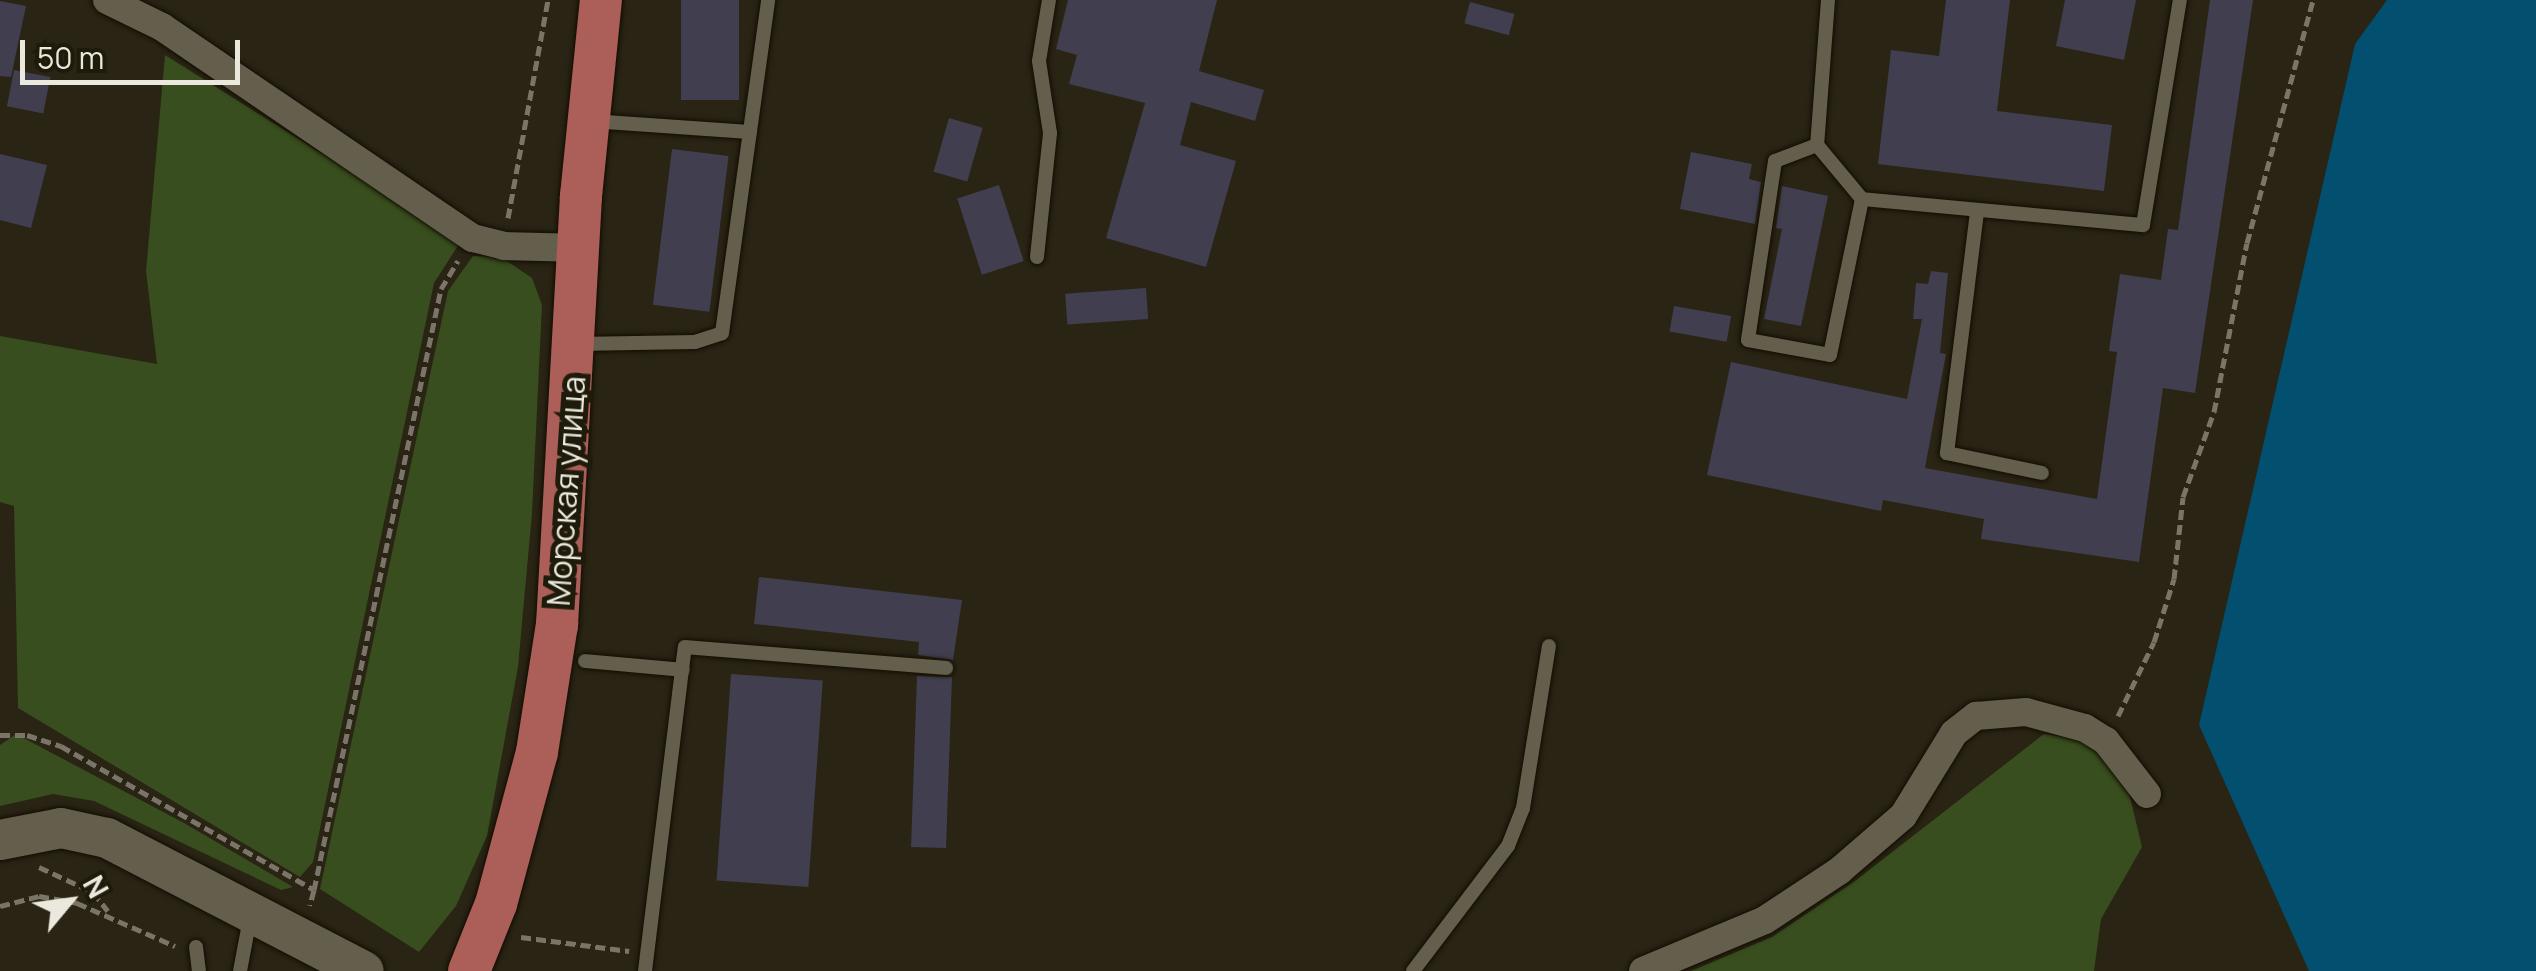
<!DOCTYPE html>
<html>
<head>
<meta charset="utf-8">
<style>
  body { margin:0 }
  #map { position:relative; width:2536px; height:971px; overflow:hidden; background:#292414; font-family:Manrope,sans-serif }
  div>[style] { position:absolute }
  .green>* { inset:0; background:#384e1e }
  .water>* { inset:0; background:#024f6f }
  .building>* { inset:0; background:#413e4f; transform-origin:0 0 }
  .path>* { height:5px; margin-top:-2.5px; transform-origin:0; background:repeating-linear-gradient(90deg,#7a7568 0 10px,transparent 0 15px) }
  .roads { filter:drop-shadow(0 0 2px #120d01) drop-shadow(0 0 2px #120d01) }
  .lane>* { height:14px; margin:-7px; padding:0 7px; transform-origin:7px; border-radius:7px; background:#645f4d }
  .street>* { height:28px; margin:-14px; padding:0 14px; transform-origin:14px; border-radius:14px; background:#645f4d }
  .secondary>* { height:40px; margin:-20px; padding:0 20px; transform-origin:20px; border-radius:20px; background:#645f4d }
  .primary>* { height:42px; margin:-21px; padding:0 21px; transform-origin:21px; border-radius:21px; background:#ab5f58 }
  span { translate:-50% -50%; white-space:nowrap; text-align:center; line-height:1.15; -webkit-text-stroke:10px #1f1b0b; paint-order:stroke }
  .street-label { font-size:32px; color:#ebe8dd }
  .north { position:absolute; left:20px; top:851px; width:100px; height:100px; -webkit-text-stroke:8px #1f1b0b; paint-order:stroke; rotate:61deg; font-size:28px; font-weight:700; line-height:40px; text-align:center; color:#ebe8dd }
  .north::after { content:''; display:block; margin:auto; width:35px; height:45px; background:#ebe8dd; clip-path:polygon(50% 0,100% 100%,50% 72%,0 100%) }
  .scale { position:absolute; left:20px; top:40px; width:220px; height:45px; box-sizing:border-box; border:5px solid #ebe8dd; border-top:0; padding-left:12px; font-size:30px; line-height:35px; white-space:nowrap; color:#ebe8dd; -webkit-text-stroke:8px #1f1b0b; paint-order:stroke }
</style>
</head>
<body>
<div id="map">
  <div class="green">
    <div style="clip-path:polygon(165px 55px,461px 241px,434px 283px,313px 862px,300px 877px,18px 708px,14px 506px,0 502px,0 336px,157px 364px,146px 271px)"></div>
    <div style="clip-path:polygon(473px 256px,501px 257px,532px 278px,542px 305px,532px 513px,518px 667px,487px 836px,456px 906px,419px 952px,320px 889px,448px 291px)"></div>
    <div style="clip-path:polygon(16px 734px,184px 823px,293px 887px,281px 890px,94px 801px,53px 794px,0 806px,0 745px)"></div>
    <div style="clip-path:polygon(2044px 734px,2087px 740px,2123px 768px,2142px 847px,2101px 919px,2094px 971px,1691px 971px,1772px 937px,1855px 881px)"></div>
  </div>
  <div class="water">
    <div style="clip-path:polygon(2387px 0,2536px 0,2536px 971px,2309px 971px,2199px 725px,2355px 44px)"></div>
  </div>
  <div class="building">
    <div style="left:681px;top:0;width:58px;height:100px"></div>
    <div style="clip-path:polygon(1068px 0,1217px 0,1199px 71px,1264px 90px,1255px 121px,1191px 102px,1180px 145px,1236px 161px,1206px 267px,1106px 238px,1145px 103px,1069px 84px,1077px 55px,1056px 49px)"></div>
    <div style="clip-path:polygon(1946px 0,2010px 0,1997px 111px,2112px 125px,2104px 191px,1878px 164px,1891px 50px,1939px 56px)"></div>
    <div style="clip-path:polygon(2065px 0,2136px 0,2124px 60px,2056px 46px)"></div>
    <div style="clip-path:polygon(2210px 0,2253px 0,2195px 393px,2163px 388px,2139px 562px,1981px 539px,1984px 519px,1883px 500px,1881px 511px,1707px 475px,1731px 362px,1907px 399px,1922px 319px,1913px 319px,1916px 283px,1928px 284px,1931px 271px,1948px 273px,1940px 353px,1946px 354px,1925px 468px,2097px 499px,2117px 352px,2109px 351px,2120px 274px,2161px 280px,2168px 229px,2178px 230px)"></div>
    <div style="clip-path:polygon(0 1px,26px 6px,11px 77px,0 76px)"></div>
    <div style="left:1470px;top:2px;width:46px;height:22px;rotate:15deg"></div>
    <div style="left:14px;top:70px;width:37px;height:37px;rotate:11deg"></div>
    <div style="left:949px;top:118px;width:35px;height:56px;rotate:16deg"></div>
    <div style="left:672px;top:149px;width:57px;height:157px;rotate:7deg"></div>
    <div style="clip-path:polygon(1691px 152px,1752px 164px,1749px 179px,1761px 182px,1755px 224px,1680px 209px)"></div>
    <div style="clip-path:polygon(0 154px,47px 165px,31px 228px,0 220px)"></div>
    <div style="left:999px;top:185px;width:80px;height:44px;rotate:72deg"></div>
    <div style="clip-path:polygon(1782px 186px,1828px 196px,1801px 326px,1764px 319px,1782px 229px,1776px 228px)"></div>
    <div style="left:1146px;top:288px;width:31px;height:81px;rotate:86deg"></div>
    <div style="left:1674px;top:306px;width:58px;height:26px;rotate:10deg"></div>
    <div style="clip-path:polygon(759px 577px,962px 600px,953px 660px,918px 655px,919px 642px,754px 624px)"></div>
    <div style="left:731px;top:674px;width:92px;height:207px;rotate:4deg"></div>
    <div style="left:917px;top:676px;width:35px;height:171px;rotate:2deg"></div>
  </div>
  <div class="path">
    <div style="left:508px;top:218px;width:222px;rotate:-79.6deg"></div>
    <div style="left:2118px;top:716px;width:82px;rotate:-64.1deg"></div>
    <div style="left:2154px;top:642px;width:66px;rotate:-72.4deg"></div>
    <div style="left:2174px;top:579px;width:82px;rotate:-83.7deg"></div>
    <div style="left:2183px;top:497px;width:90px;rotate:-70deg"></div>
    <div style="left:2214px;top:412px;width:172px;rotate:-79deg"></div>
    <div style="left:2247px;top:243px;width:252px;rotate:-74.8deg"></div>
    <div style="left:0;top:735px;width:27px"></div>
    <div style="left:27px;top:735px;width:36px;rotate:18deg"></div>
    <div style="left:61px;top:746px;width:291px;rotate:29.6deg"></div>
    <div style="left:314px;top:890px;width:16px;rotate:105deg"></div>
    <div style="left:39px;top:867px;width:60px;rotate:24.8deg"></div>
    <div style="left:93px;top:892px;width:24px;rotate:52deg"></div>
    <div style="left:314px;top:890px;width:614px;rotate:-78.07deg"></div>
    <div style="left:441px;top:289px;width:33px;rotate:-59deg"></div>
    <div style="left:0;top:906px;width:40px;rotate:-14.4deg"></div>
    <div style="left:39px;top:896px;width:39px;rotate:10deg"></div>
    <div style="left:77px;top:903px;width:107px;rotate:23.7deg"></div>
    <div style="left:521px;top:937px;width:109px;rotate:7.4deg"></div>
  </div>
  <div class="roads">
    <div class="lane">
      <div style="left:1828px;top:0;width:145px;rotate:94.3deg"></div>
      <div style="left:1817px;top:145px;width:70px;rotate:50.2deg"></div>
      <div style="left:1862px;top:199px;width:282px;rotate:5.3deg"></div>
      <div style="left:2143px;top:225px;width:228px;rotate:-80.7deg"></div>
      <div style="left:591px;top:121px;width:159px;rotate:4deg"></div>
      <div style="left:1817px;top:145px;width:45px;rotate:159.1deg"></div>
      <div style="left:1775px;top:161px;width:181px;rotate:98.6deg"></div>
      <div style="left:1748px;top:340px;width:83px;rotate:10.4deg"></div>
      <div style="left:1830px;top:355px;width:159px;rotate:-78.4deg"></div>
      <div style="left:1977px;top:212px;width:243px;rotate:97.1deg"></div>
      <div style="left:1947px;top:453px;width:97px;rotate:11.9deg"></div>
      <div style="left:1037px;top:257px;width:125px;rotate:-84deg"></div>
      <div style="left:1050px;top:133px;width:73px;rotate:-98.7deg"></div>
      <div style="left:1039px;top:61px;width:62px;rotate:-80.7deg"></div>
      <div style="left:576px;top:344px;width:119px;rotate:-1deg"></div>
      <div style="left:695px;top:342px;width:28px;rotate:-18deg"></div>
      <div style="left:722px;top:333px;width:336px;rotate:-82.1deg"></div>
      <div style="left:585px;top:661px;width:98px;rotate:5.2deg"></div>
      <div style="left:196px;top:947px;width:24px;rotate:83deg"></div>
      <div style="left:240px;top:971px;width:54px;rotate:-79.3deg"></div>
      <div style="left:645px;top:971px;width:326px;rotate:-83deg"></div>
      <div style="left:685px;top:647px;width:262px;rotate:4.6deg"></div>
      <div style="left:1413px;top:971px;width:157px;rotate:-52.8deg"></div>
      <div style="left:1508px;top:846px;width:41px;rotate:-68.5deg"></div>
      <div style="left:1523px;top:808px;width:164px;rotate:-80.9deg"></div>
    </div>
    <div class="street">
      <div style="left:107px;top:0;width:61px;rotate:26.1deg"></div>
      <div style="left:162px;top:27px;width:376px;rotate:34.2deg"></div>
      <div style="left:473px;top:238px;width:32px;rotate:14deg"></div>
      <div style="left:504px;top:246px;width:75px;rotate:1.5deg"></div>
      <div style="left:1643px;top:971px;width:132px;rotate:-22.7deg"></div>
      <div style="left:1765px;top:920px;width:89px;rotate:-33.5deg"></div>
      <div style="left:1839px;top:871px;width:84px;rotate:-40.7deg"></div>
      <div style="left:1903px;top:816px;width:97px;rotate:-58.4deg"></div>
      <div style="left:1954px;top:733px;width:28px;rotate:-38deg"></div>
      <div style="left:1976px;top:716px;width:50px;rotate:-4.6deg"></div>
      <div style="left:2026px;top:712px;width:61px;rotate:15.2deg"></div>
      <div style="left:2085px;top:728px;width:25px;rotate:32deg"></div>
      <div style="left:2106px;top:741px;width:67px;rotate:52.3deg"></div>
    </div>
    <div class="secondary">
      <div style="left:0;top:840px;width:62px;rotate:-11.1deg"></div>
      <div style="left:61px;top:828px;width:47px;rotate:12.3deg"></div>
      <div style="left:107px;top:838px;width:289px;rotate:27.4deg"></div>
    </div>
    <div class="primary">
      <div style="left:469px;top:971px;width:72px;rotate:-68.1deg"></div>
      <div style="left:496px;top:904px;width:157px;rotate:-74.9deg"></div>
      <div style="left:537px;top:752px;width:129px;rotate:-81.1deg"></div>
      <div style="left:557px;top:625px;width:430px;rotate:-86.8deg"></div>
      <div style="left:581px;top:196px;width:197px;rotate:-84.2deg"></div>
    </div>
  </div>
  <div class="street-label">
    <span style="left:566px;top:491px;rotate:-86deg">Морская улица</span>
  </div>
  <div class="north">N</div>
  <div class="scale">50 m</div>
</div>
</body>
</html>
